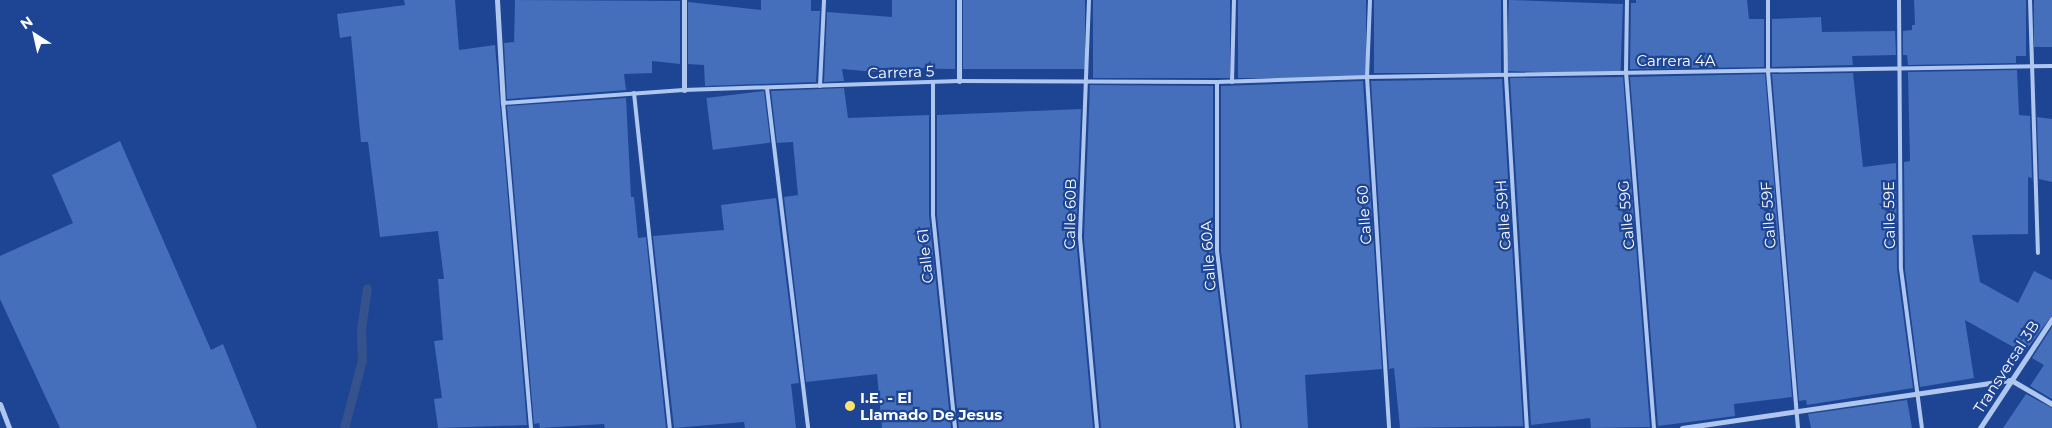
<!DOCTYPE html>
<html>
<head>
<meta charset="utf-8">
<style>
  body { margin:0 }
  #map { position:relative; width:2052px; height:428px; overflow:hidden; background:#1d4594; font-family:Montserrat,sans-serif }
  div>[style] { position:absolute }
  .stream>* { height:9px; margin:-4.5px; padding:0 4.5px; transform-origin:4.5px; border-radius:4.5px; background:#35528c }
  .building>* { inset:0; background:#456fba; transform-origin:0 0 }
  .lane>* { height:4px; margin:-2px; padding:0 2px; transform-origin:2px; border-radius:2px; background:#afc6ef }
  .street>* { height:5px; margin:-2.5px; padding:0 2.5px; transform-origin:2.5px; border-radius:2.5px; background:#afc6ef }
  .dots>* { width:14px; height:14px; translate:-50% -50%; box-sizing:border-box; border:2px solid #1d4594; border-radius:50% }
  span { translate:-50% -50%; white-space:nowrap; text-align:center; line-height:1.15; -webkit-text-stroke:4.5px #1d4594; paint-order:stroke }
  .street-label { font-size:15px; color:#fff }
  .poi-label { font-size:15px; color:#fff; font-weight:700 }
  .left { translate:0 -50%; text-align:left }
  .north { position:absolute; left:10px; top:10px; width:50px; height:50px; -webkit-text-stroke:4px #1d4594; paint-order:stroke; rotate:325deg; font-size:14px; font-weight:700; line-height:20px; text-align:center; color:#fff }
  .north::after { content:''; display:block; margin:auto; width:18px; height:22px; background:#fff; clip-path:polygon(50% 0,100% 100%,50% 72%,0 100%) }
</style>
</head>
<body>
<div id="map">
  <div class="stream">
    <div style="left:344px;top:428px;width:70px;rotate:-75.2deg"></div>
    <div style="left:362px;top:360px;width:31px;rotate:-92deg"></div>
    <div style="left:361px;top:329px;width:41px;rotate:-81.7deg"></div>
  </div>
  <div class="building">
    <div style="clip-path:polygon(404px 0,455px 0,459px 50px,495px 45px,527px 425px,438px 428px,434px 399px,442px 398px,434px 341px,443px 340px,438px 279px,444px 279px,438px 231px,380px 237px,368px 142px,361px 142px,351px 36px,340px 38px,337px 14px,405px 5px)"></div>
    <div style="clip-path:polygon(515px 0,680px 1px,680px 64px,652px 61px,652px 73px,624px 74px,626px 90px,507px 99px,504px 43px,514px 42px)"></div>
    <div style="clip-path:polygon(761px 0,811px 0,811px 11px,820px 11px,816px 82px,705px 86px,704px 65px,688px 64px,688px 2px,761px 10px)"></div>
    <div style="clip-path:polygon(892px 0,955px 0,955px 69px,877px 68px,876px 72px,842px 69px,844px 81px,824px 82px,827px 12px,892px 17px)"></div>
    <div style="left:963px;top:0;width:122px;height:69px"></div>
    <div style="left:1093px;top:0;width:137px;height:78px"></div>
    <div style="left:1238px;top:0;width:128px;height:78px"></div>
    <div style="left:1374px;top:0;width:127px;height:73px"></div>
    <div style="left:1509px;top:0;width:114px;height:71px;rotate:2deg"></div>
    <div style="clip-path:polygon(1636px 0,1747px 0,1749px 19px,1764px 19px,1764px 67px,1630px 69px,1631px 3px,1636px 3px)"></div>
    <div style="clip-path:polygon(1914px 0,2026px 0,2026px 56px,2016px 56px,2016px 63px,1908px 65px,1907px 55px,1903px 55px,1903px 31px,1912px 30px,1912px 25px,1915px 25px)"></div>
    <div style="left:2034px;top:0;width:18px;height:47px"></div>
    <div style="clip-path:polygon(1821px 17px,1822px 32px,1895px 31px,1896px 55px,1852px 56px,1853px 65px,1772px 67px,1772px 19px)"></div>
    <div style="clip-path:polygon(2017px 70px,2019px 115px,2030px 116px,2032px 178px,2028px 177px,2028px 234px,1972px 235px,1980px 282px,2018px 303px,2034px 271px,2052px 280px,2052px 315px,2024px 353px,1965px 320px,1974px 378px,1920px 387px,1905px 269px,1904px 162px,1910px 161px,1908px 72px)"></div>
    <div style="clip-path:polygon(1853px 73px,1863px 167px,1896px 163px,1897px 269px,1913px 388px,1807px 405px,1806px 400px,1799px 401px,1772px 74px)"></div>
    <div style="clip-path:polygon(1765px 74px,1792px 397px,1734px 404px,1735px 416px,1658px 426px,1630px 77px)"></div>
    <div style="clip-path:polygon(1623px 77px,1650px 427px,1591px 428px,1590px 418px,1531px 425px,1510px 78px)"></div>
    <div style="clip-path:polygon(1502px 79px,1523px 426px,1400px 428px,1394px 368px,1389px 369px,1371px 81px)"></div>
    <div style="clip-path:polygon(1363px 81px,1382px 369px,1305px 375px,1308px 428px,1242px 428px,1221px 251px,1221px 86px)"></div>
    <div style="clip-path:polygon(1090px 85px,1213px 86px,1213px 251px,1234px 428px,1101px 428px,1084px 238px)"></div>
    <div style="clip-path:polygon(844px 88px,848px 118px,929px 115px,929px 215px,951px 428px,882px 428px,877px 374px,806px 382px,784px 197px,798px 195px,793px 142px,777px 143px,771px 91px)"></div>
    <div style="left:764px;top:91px;width:52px;height:58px;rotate:83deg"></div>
    <div style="clip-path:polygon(626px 98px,631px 197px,634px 197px,638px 238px,646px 237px,666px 428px,605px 428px,604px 424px,540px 428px,539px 423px,534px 424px,507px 106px)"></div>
    <div style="clip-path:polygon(1081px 109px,1076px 238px,1093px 428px,959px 428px,937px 215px,937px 115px)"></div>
    <div style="clip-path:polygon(2037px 117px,2052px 119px,2052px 182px,2039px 179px)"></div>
    <div style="clip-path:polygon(120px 141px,211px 350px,223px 344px,257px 428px,60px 428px,0 299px,0 256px,73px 223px,52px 175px)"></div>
    <div style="clip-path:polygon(776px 198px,799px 383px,791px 384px,796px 428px,745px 428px,744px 422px,674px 428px,653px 236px,724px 230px,721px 205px)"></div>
    <div style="clip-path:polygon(2052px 327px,2052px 399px,2030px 386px,2044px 365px,2032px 358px)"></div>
    <div style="clip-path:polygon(2026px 394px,2052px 408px,2052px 428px,2003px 428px)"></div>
    <div style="clip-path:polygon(1907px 400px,1912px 428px,1811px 428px,1808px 414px)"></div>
  </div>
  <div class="lane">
    <div style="left:1089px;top:0;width:238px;rotate:92.2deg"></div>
    <div style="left:1080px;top:238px;width:191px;rotate:84.9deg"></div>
    <div style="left:1370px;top:0;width:77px;rotate:92.2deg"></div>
    <div style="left:1367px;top:77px;width:352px;rotate:86.4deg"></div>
    <div style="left:1505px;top:0;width:77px;rotate:89.3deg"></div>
    <div style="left:1506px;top:77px;width:352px;rotate:86.6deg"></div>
    <div style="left:1627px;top:0;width:72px;rotate:90.8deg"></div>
    <div style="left:1626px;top:72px;width:357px;rotate:85.5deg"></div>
    <div style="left:1768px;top:0;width:71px;rotate:90deg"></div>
    <div style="left:1768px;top:71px;width:358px;rotate:85.2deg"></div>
    <div style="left:1899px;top:0;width:269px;rotate:89.6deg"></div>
    <div style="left:1901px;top:269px;width:160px;rotate:82.5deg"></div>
    <div style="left:2030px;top:0;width:253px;rotate:88.2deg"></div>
    <div style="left:933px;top:82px;width:133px;rotate:90deg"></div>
    <div style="left:933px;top:215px;width:214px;rotate:84.1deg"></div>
    <div style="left:1217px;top:82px;width:169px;rotate:90deg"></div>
    <div style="left:1217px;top:251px;width:178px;rotate:83.2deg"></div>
    <div style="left:1232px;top:82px;width:82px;rotate:-88.6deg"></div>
    <div style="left:820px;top:86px;width:86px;rotate:-87.3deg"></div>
    <div style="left:767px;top:88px;width:342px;rotate:83.1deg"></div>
    <div style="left:634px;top:93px;width:337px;rotate:83.9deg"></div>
    <div style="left:531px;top:428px;width:326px;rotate:-94.9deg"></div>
    <div style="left:503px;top:103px;width:181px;rotate:-4.1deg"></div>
    <div style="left:684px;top:90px;width:275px;rotate:-1.9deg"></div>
    <div style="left:959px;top:81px;width:258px;rotate:0.2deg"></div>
    <div style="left:1217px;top:82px;width:150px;rotate:-1.9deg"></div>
    <div style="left:1367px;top:77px;width:685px;rotate:-0.92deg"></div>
  </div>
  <div class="street">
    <div style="left:497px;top:0;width:103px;rotate:86.7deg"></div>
    <div style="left:959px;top:81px;width:81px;rotate:-90deg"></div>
    <div style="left:684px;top:90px;width:90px;rotate:-90deg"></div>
    <div style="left:0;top:404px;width:26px;rotate:69deg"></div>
    <div style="left:1682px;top:428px;width:332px;rotate:-8.3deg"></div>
    <div style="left:2011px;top:380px;width:48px;rotate:30.3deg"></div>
    <div style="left:1980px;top:428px;width:131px;rotate:-56.6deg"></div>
  </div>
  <div class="dots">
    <div style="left:850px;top:406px;background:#fee26e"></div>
  </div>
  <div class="street-label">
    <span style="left:1676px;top:61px">Carrera 4A</span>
    <span style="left:901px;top:72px;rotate:-2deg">Carrera 5</span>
    <span style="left:1070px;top:214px;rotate:-89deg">Calle 60B</span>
    <span style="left:1364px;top:215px;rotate:-94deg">Calle 60</span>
    <span style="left:1503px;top:215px;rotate:-94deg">Calle 59H</span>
    <span style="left:1626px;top:215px;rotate:-95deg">Calle 59G</span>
    <span style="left:1768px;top:215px;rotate:-94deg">Calle 59F</span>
    <span style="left:1889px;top:215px;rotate:-91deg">Calle 59E</span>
    <span style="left:925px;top:256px;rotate:-96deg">Calle 61</span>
    <span style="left:1208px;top:256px;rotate:-94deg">Calle 60A</span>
    <span style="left:2006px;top:367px;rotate:-57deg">Transversal 3B</span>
  </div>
  <div class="poi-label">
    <span class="left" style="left:860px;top:406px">I.E. - El<br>Llamado De Jesus</span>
  </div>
  <div class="north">N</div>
</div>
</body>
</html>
